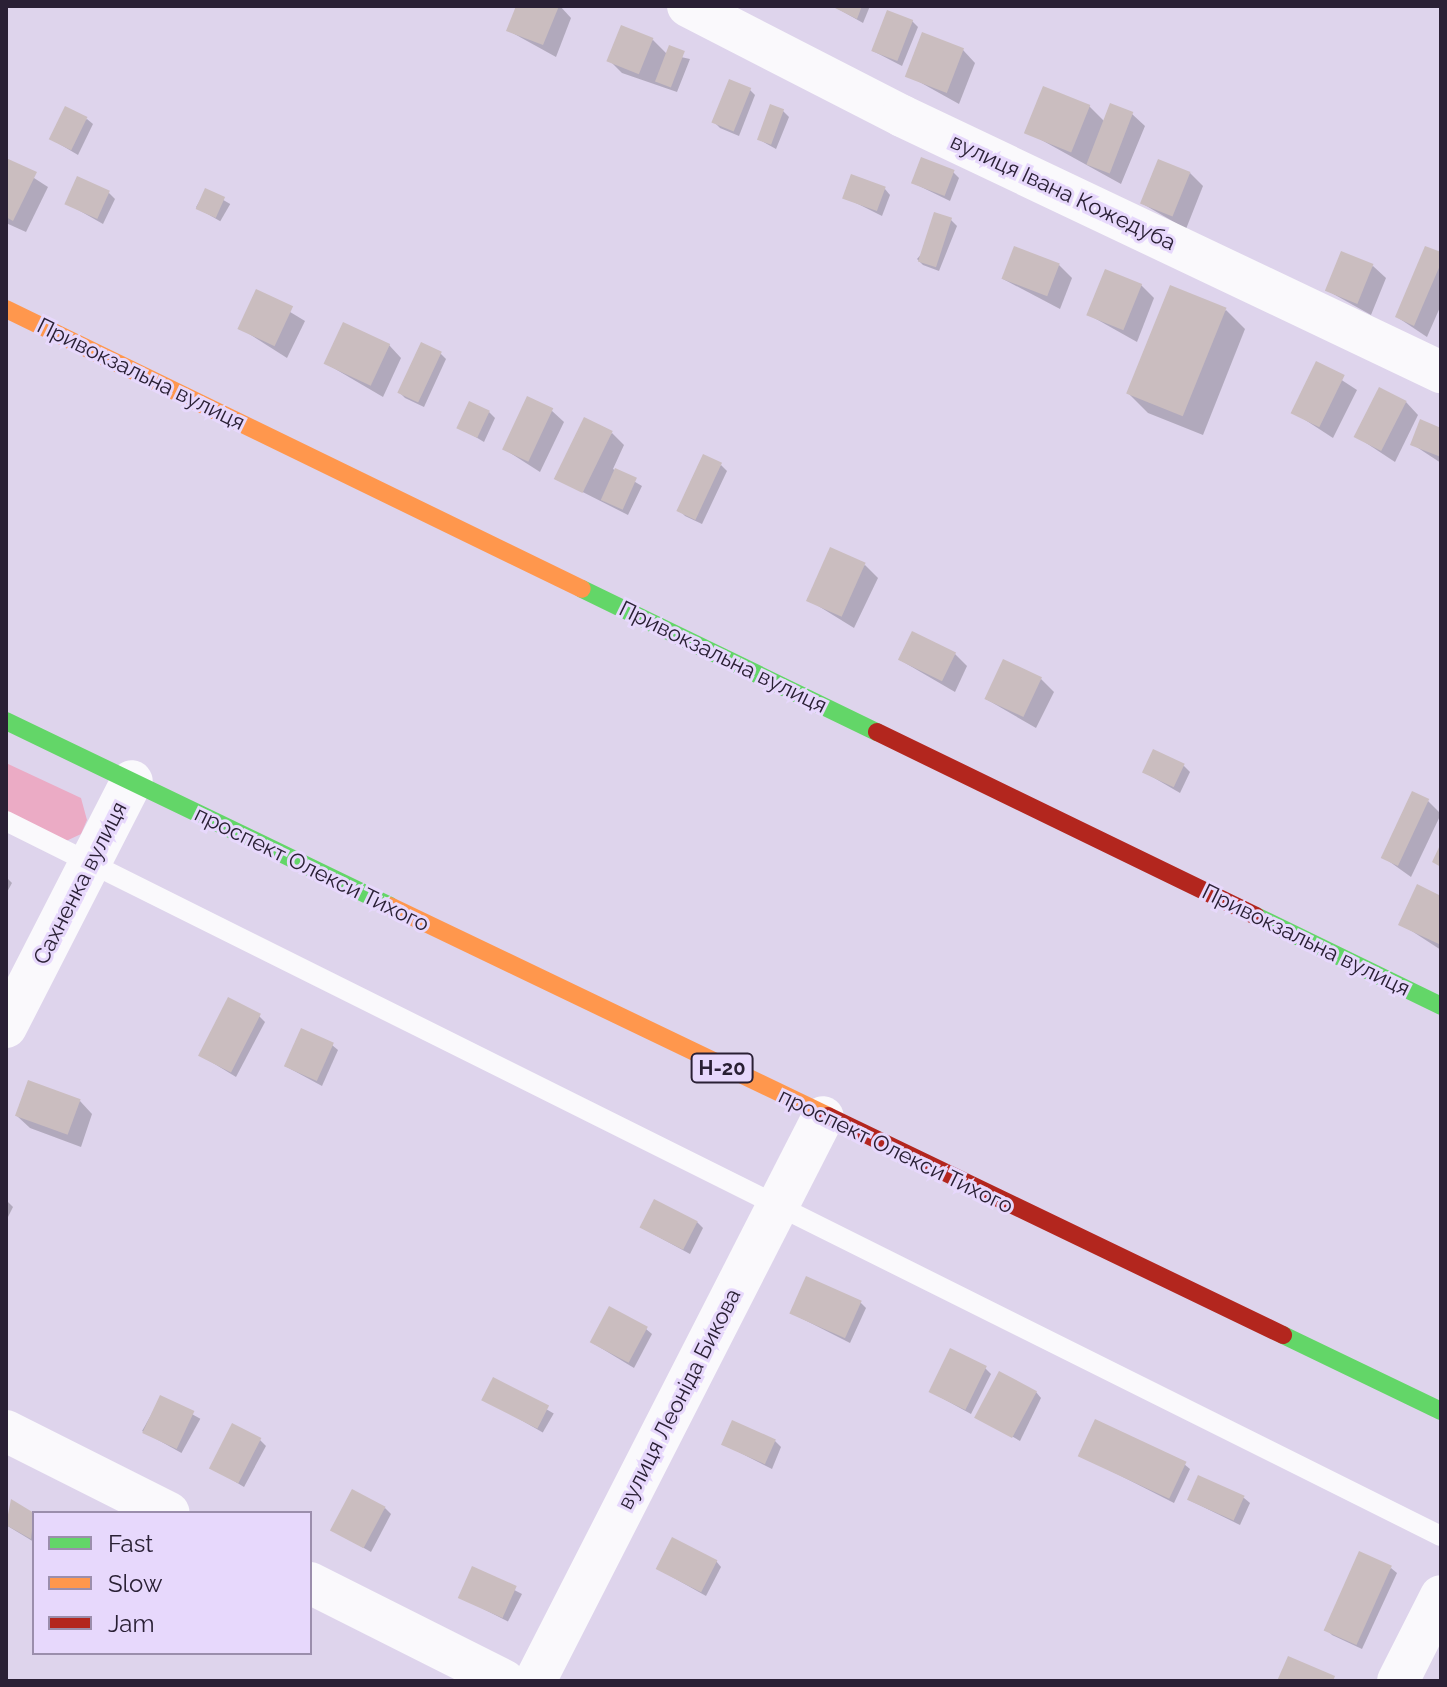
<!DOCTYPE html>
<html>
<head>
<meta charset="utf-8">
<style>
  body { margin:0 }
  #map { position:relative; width:1447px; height:1687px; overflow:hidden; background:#ded4ec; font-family:Raleway,sans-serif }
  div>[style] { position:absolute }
  .green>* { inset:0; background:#ebabc5 }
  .shadow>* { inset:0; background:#0003; transform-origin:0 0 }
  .building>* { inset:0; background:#cabdbf; transform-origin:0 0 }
  .lane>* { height:20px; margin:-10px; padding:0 10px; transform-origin:10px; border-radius:10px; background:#faf9fc }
  .street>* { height:42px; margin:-21px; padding:0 21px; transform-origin:21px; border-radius:21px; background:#faf9fc }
  .fast>* { height:18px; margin:-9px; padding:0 9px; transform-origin:9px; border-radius:9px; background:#63d668 }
  .slow>* { height:18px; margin:-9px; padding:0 9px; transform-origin:9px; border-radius:9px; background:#ff974d }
  .jam>* { height:18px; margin:-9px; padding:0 9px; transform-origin:9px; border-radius:9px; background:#b3261e }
  span { translate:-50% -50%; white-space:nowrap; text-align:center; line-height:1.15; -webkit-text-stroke:6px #e7d8fc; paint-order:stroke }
  .shield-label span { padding:2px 6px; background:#e7d8fc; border:2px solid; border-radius:6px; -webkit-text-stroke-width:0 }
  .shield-label { font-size:20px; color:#2a2035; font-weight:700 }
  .street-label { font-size:22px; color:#2a2035 }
  .frame { position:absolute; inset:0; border:8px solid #2a2035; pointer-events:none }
  .legend { position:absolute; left:32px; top:1511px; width:280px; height:144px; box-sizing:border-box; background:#e7d8fc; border:2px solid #9b8eac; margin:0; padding:10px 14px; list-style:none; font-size:24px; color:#2a2035 }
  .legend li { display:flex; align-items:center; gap:16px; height:40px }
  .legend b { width:40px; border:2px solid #9b8eac }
</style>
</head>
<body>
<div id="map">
  <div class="green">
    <div style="clip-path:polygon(6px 763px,81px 798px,87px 820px,81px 834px,64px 842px,6px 813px)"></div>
  </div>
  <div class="shadow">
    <div style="clip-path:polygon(519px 6px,560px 6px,571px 18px,556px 57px,509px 31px)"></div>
    <div style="clip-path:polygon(833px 6px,870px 6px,863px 23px)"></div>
    <div style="clip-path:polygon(912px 21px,918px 27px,902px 66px,873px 51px)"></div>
    <div style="clip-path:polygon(653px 40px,667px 54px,690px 59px,677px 92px,622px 73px,609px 60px)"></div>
    <div style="clip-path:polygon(963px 50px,975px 63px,959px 104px,907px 75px)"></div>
    <div style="clip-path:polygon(749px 89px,755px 95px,739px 136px,720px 128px,714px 122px)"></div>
    <div style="clip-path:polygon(1089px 106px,1105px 122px,1132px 114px,1145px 126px,1121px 184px,1027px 132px)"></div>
    <div style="clip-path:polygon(783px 111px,789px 117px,776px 149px,758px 139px)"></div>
    <div style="clip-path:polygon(87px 119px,93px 124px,78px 155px,51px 139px)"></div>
    <div style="clip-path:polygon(6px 160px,48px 187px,26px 232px,6px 223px)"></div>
    <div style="clip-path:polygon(953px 172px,959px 178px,950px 201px,913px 183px)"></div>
    <div style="clip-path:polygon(1190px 173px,1203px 186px,1186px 229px,1143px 204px)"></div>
    <div style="clip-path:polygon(885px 189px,890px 195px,882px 216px,844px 197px)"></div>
    <div style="left:206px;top:190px;width:28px;height:20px;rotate:30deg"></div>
    <div style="clip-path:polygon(109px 193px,115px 199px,103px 224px,66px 203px)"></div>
    <div style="clip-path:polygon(951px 220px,957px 226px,939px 271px,923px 265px,917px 259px)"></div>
    <div style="clip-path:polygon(1441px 255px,1441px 305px,1427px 337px,1397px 317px)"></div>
    <div style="clip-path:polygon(1059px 265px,1072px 278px,1060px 309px,1003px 279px)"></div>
    <div style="clip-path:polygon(1373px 266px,1386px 278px,1371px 315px,1328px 291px)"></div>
    <div style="clip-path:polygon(1141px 285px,1154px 298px,1137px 342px,1089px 315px)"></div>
    <div style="clip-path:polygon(257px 292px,305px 321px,287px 358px,240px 328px)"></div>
    <div style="clip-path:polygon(1226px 310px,1245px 329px,1203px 435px,1148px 413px,1129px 394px)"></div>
    <div style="clip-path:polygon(389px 345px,401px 358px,383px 397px,325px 363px)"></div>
    <div style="clip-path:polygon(440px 353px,446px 359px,424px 407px,405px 398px,399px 392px)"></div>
    <div style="clip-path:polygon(1317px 364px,1357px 390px,1333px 438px,1293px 412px)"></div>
    <div style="clip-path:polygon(1406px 402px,1418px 415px,1395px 462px,1357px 437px)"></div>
    <div style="clip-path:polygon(551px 410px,564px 422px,540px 472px,504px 449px)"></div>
    <div style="clip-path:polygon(489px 412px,495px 418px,484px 442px,459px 427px)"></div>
    <div style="clip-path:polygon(1441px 430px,1441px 463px,1412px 444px)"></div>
    <div style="clip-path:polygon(612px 433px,624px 445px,613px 469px,642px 486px,628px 515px,557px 479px)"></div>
    <div style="clip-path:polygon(721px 465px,727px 471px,702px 524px,685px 516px,679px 510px)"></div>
    <div style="clip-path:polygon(865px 565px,878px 578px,854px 628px,807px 599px)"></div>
    <div style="clip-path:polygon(954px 653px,967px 666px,955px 692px,900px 660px)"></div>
    <div style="clip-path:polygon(1041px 679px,1054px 692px,1036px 728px,986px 699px)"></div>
    <div style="clip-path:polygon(1184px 766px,1190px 772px,1180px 793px,1144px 772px)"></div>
    <div style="clip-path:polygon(1428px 801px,1441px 814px,1411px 877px,1383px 857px)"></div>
    <div style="clip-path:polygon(6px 877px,12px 883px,6px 894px)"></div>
    <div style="clip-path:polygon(1441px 898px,1441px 950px,1401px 924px)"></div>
    <div style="clip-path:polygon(259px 1016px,265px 1022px,236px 1077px,200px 1055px)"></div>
    <div style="clip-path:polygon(332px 1045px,338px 1050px,322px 1086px,285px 1066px)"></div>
    <div style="clip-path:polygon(80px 1101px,92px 1114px,81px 1147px,30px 1128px,17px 1116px)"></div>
    <div style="clip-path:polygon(6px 1200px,13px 1207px,6px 1221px)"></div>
    <div style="clip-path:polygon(697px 1222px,703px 1228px,690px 1254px,642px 1228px)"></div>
    <div style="clip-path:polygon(860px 1302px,866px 1308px,850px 1343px,791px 1313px)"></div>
    <div style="clip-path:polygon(646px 1329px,652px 1334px,634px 1368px,591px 1342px)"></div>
    <div style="clip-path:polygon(985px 1368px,991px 1374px,971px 1414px,931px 1392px)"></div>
    <div style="left:494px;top:1379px;width:69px;height:22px;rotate:30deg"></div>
    <div style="clip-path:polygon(1036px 1392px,1041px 1398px,1020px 1441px,978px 1417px)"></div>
    <div style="left:161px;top:1397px;width:45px;height:39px;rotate:29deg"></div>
    <div style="clip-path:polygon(260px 1440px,266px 1446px,244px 1487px,211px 1467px)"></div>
    <div style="clip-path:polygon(775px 1441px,781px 1447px,772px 1469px,723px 1444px)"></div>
    <div style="clip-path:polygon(1080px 1455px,1184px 1464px,1190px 1469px,1174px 1503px)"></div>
    <div style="clip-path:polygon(1244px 1498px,1250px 1503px,1240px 1525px,1189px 1500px)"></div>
    <div style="clip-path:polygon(12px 1502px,34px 1515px,34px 1542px,6px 1525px)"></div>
    <div style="clip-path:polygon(385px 1508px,391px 1514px,371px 1552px,334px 1531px)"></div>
    <div style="clip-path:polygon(716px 1561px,721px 1567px,706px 1596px,658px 1569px)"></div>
    <div style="clip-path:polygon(1391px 1568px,1397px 1573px,1362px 1649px,1332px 1635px,1326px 1629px)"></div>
    <div style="left:473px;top:1569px;width:55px;height:31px;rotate:27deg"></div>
  </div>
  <div class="building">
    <div style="clip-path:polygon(516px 6px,559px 6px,543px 45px,506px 31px)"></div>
    <div style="clip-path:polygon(831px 6px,862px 6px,857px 19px)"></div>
    <div style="left:887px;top:10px;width:28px;height:44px;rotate:21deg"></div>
    <div style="left:621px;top:25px;width:35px;height:39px;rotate:22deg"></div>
    <div style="left:922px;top:32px;width:45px;height:48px;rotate:21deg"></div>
    <div style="left:669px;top:45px;width:17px;height:39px;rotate:21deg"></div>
    <div style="left:729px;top:79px;width:24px;height:47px;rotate:22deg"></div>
    <div style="left:1043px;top:86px;width:51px;height:51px;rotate:22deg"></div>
    <div style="left:1110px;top:103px;width:25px;height:66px;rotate:21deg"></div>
    <div style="left:770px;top:104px;width:15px;height:38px;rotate:20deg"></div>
    <div style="left:65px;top:106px;width:25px;height:37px;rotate:26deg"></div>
    <div style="left:921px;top:157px;width:36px;height:28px;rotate:21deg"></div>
    <div style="clip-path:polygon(6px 158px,37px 172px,13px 221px,6px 217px)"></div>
    <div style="left:1158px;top:159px;width:35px;height:48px;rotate:22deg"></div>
    <div style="left:851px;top:174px;width:37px;height:26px;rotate:20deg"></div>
    <div style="left:77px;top:176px;width:36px;height:31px;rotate:24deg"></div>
    <div style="left:205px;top:188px;width:22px;height:23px;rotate:24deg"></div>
    <div style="left:934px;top:212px;width:19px;height:52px;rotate:18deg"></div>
    <div style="left:1014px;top:246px;width:49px;height:35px;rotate:21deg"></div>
    <div style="clip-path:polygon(1425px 246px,1441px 252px,1441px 263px,1414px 326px,1395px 317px)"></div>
    <div style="left:1341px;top:251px;width:35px;height:43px;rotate:22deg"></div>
    <div style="left:1105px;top:269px;width:40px;height:50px;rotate:22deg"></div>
    <div style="left:1170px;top:285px;width:61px;height:117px;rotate:22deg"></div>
    <div style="left:256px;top:289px;width:41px;height:44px;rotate:25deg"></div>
    <div style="left:343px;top:322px;width:52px;height:46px;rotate:25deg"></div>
    <div style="left:421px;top:342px;width:23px;height:56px;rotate:25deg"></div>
    <div style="left:1316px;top:361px;width:32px;height:58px;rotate:26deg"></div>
    <div style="left:1379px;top:387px;width:31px;height:56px;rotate:27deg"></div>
    <div style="left:527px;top:396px;width:29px;height:59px;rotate:25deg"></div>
    <div style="left:469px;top:401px;width:23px;height:30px;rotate:25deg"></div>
    <div style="left:584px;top:417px;width:32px;height:69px;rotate:26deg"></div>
    <div style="clip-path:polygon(1420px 419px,1441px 428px,1441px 457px,1410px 445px)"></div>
    <div style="left:703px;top:454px;width:21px;height:63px;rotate:25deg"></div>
    <div style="left:615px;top:468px;width:24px;height:35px;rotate:24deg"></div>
    <div style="left:830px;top:547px;width:39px;height:59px;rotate:24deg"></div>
    <div style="left:912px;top:631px;width:49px;height:32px;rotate:26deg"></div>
    <div style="left:1003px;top:659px;width:43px;height:44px;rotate:25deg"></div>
    <div style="left:1153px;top:749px;width:35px;height:26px;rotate:25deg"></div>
    <div style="left:1412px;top:791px;width:19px;height:74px;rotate:25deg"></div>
    <div style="clip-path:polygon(1441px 843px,1441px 867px,1432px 862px)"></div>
    <div style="clip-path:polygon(1417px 884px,1441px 896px,1441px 945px,1398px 925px)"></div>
    <div style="left:228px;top:997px;width:37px;height:66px;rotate:27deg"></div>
    <div style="left:301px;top:1028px;width:36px;height:42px;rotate:24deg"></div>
    <div style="left:28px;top:1080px;width:56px;height:38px;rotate:20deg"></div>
    <div style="left:654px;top:1199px;width:49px;height:32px;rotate:27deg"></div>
    <div style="left:806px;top:1276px;width:61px;height:41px;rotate:24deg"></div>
    <div style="left:609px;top:1306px;width:44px;height:41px;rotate:28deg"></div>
    <div style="left:950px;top:1348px;width:41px;height:49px;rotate:26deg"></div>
    <div style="left:999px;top:1371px;width:43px;height:53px;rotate:28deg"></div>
    <div style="left:493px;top:1377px;width:63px;height:26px;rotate:27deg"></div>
    <div style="left:160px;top:1395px;width:38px;height:42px;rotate:25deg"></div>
    <div style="left:1095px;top:1419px;width:101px;height:41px;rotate:25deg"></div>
    <div style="left:732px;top:1420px;width:48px;height:27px;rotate:24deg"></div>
    <div style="left:232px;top:1423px;width:33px;height:51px;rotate:27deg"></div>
    <div style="left:1198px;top:1475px;width:51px;height:27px;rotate:24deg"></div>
    <div style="left:352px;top:1489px;width:38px;height:47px;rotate:28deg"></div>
    <div style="clip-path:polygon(11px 1499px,34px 1513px,31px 1539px,6px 1525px)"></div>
    <div style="left:672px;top:1537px;width:51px;height:36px;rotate:27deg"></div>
    <div style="left:1359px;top:1551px;width:36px;height:87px;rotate:24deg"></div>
    <div style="left:472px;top:1566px;width:49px;height:35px;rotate:24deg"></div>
    <div style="clip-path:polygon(1288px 1656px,1335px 1676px,1333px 1681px,1277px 1681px)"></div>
  </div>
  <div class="lane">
    <div style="left:6px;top:821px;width:1603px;rotate:26.49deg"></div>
  </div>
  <div class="street">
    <div style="left:688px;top:6px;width:241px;rotate:27.2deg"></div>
    <div style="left:902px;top:116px;width:597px;rotate:25.41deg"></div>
    <div style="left:6px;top:1027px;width:276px;rotate:-62.9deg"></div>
    <div style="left:6px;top:1431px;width:182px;rotate:26.7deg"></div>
    <div style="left:310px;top:1583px;width:218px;rotate:26.7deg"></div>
    <div style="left:535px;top:1681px;width:633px;rotate:-62.95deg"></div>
    <div style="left:1398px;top:1681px;width:95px;rotate:-63.2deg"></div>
  </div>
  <div class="fast">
    <div style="left:582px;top:589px;width:328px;rotate:25.9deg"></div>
    <div style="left:6px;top:721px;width:426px;rotate:25.7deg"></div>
    <div style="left:1256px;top:916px;width:206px;rotate:25.9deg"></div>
    <div style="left:1283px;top:1335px;width:175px;rotate:25.7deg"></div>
  </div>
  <div class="slow">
    <div style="left:6px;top:309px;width:640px;rotate:25.92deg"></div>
    <div style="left:390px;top:906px;width:486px;rotate:25.6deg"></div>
  </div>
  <div class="jam">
    <div style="left:877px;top:732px;width:421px;rotate:25.9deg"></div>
    <div style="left:828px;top:1116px;width:505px;rotate:25.7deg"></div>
  </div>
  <div class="shield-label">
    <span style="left:722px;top:1068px">Н-20</span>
  </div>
  <div class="street-label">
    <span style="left:1063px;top:192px;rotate:25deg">вулиця Івана Кожедуба</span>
    <span style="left:141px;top:374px;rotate:26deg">Привокзальна вулиця</span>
    <span style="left:723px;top:657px;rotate:26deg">Привокзальна вулиця</span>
    <span style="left:312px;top:869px;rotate:26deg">проспект Олекси Тихого</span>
    <span style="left:80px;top:883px;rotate:-63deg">Сахненка вулиця</span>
    <span style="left:1306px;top:940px;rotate:26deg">Привокзальна вулиця</span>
    <span style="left:896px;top:1151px;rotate:26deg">проспект Олекси Тихого</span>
    <span style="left:679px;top:1399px;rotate:-63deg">вулиця Леоніда Бикова</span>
  </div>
  <div class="frame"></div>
  <ul class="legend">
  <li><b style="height:10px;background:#63d668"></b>Fast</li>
  <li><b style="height:10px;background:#ff974d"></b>Slow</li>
  <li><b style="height:10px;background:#b3261e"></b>Jam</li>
  </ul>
</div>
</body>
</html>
